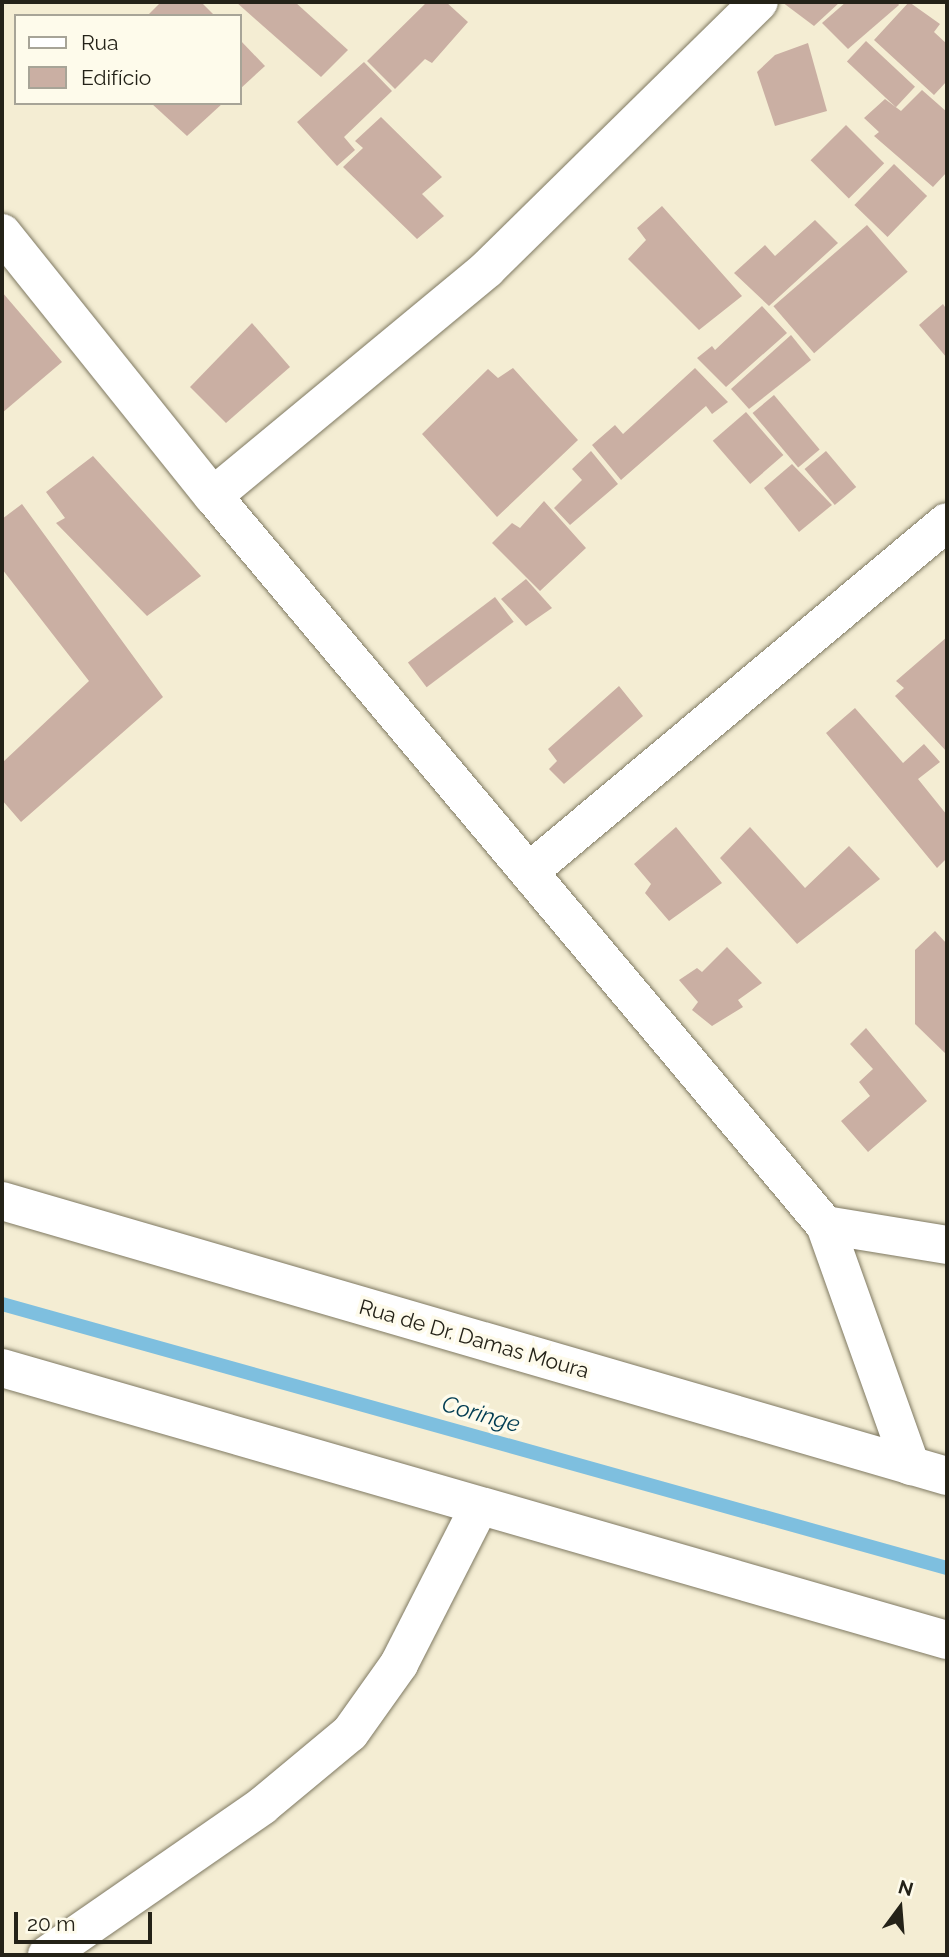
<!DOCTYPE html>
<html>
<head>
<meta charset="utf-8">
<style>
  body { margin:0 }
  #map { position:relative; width:949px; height:1957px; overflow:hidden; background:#f4edd3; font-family:Raleway,sans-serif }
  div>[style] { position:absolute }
  .stream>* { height:14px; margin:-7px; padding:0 7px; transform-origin:7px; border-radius:7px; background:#7ebfdf }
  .building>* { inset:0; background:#caafa3; transform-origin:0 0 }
  .roads { filter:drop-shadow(0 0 2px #7f7962) drop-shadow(0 0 2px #7f7962) }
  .minor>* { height:38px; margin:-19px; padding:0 19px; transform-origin:19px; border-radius:19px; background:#fff }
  span { translate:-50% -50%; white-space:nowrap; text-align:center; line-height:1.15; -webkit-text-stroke:7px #fefbeb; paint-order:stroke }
  .street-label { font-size:21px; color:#242218 }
  .water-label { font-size:23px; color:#013c52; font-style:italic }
  .frame { position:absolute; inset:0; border:4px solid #242218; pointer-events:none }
  .legend { position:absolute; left:14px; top:14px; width:228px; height:91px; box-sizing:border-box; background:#fefbeb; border:2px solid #a7a497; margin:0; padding:9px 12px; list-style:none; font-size:21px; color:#242218 }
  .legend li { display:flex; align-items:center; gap:14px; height:35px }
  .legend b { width:35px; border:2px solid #a7a497 }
  .north { position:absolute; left:865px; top:1873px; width:70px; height:70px; -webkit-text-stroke:5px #fefbeb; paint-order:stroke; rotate:16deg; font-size:19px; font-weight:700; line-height:28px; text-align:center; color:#242218 }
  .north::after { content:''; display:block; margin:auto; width:24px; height:32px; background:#242218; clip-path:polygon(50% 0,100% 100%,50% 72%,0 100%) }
  .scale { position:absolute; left:14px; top:1912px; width:138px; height:32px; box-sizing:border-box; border:4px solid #242218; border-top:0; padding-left:9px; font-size:21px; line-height:24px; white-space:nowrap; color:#242218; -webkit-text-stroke:5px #fefbeb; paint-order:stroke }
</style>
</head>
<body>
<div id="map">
  <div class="stream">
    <div style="left:2px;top:1304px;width:981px;rotate:15.61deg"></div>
  </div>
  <div class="building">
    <div style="clip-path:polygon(161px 2px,201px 2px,215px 16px,147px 16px)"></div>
    <div style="clip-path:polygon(236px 2px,295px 2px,348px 50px,321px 77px)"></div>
    <div style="clip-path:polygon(427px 2px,446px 2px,468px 22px,432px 63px,425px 59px,395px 89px,367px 61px)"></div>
    <div style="clip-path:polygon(782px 2px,840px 2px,814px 26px)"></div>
    <div style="clip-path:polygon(846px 2px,897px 2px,899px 5px,848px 49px,822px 23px)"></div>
    <div style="clip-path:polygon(909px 2px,940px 24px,934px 32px,947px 44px,947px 81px,934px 95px,874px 40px)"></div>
    <div style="clip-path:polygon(240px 40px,265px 66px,240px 89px)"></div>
    <div style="left:866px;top:41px;width:67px;height:28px;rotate:43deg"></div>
    <div style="clip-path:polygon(808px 43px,827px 111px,775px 126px,757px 72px,775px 55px)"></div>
    <div style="clip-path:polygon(364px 62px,392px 91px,344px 137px,355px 150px,337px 166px,297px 122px)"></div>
    <div style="clip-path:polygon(922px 90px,947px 112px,947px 172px,933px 187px,874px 136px,879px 132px,864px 118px,885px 99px,901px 111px)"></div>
    <div style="clip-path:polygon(151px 103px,223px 103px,187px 136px)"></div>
    <div style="clip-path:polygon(381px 117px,442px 177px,422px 194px,444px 216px,417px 239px,343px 167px,363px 148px,355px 141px)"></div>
    <div style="left:846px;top:125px;width:54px;height:50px;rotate:45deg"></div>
    <div style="left:894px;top:164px;width:46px;height:57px;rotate:44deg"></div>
    <div style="clip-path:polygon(662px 206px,742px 296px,699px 330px,628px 259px,646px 240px,637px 228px)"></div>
    <div style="clip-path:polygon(815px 220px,838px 243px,769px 306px,734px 273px,765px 245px,775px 256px)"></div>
    <div style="left:867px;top:225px;width:62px;height:124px;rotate:49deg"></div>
    <div style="clip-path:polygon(2px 292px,62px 362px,2px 413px)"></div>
    <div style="clip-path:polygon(943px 304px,947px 310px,947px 358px,919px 325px)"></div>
    <div style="clip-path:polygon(762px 306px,787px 333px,726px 387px,697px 358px,712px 346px,715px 350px)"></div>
    <div style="clip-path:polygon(252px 323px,290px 367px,226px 423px,190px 387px)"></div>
    <div style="clip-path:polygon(791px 335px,811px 360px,749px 409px,731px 389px)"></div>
    <div style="clip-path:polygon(513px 368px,578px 440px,497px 517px,422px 434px,488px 369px,498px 378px)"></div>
    <div style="clip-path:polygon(695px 368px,728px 402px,712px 414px,706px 406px,621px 480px,592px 445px,615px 425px,623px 434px)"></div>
    <div style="left:774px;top:395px;width:71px;height:28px;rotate:50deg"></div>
    <div style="left:746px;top:412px;width:57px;height:44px;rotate:49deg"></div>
    <div style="clip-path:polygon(591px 451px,618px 484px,570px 525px,554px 508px,582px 480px,572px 469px)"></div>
    <div style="left:826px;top:451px;width:47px;height:28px;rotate:50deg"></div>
    <div style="clip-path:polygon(93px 456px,201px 576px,147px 616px,56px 523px,65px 518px,46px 492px)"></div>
    <div style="clip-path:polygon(792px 464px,832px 505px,799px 532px,764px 488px)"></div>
    <div style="clip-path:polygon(544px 501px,586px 548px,540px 591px,492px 543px,512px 523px,520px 528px)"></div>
    <div style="clip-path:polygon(22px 504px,163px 697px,21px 822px,2px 800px,2px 763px,89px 681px,2px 569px,2px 519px)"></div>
    <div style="clip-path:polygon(526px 579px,552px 608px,526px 626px,501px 599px)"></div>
    <div style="left:495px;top:597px;width:31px;height:109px;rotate:53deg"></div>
    <div style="clip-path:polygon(947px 637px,947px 752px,895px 696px,904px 688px,896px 681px)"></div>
    <div style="clip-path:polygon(619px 686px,643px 716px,564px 784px,549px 769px,557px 761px,548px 749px)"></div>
    <div style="clip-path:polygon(855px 708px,903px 763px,924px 744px,940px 762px,918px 779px,947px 815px,947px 858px,937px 868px,826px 733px)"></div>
    <div style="clip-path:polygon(676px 827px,722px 883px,669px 921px,645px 893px,651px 884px,634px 864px)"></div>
    <div style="clip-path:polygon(750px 827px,805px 888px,849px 846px,880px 879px,797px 944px,720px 858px)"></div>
    <div style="clip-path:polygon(935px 931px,947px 944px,947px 1055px,915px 1024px,915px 950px)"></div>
    <div style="clip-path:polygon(727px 947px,762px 983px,738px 1000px,743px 1007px,712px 1026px,692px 1010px,698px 1002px,679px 980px,697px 968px,702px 972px)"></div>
    <div style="clip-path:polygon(866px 1028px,927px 1101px,868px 1152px,841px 1121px,870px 1096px,859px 1082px,873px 1069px,850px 1044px)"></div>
  </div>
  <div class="roads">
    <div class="minor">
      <div style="left:2px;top:233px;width:337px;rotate:51.3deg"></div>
      <div style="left:213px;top:496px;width:952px;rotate:49.99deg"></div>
      <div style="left:825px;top:1225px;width:256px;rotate:70.4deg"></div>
      <div style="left:213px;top:496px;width:356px;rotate:-39.6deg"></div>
      <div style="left:487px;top:269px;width:381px;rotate:-44.5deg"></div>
      <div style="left:531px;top:870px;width:542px;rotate:-39.91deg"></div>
      <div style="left:2px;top:1201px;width:984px;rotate:16.23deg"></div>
      <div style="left:825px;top:1225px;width:124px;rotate:9.3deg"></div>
      <div style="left:2px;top:1368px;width:983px;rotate:16.06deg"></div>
      <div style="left:47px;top:1955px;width:262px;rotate:-34.7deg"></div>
      <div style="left:262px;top:1806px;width:114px;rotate:-39.7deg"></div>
      <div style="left:350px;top:1733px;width:85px;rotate:-54.6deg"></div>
      <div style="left:399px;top:1664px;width:174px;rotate:-63deg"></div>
    </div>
  </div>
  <div class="street-label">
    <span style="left:474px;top:1339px;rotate:16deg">Rua de Dr. Damas Moura</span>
  </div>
  <div class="water-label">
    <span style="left:481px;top:1414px;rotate:16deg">Coringe</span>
  </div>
  <div class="frame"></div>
  <ul class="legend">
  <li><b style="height:9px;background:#fff"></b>Rua</li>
  <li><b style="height:19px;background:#caafa3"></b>Edifício</li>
  </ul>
  <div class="north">N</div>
  <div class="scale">20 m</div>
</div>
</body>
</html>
